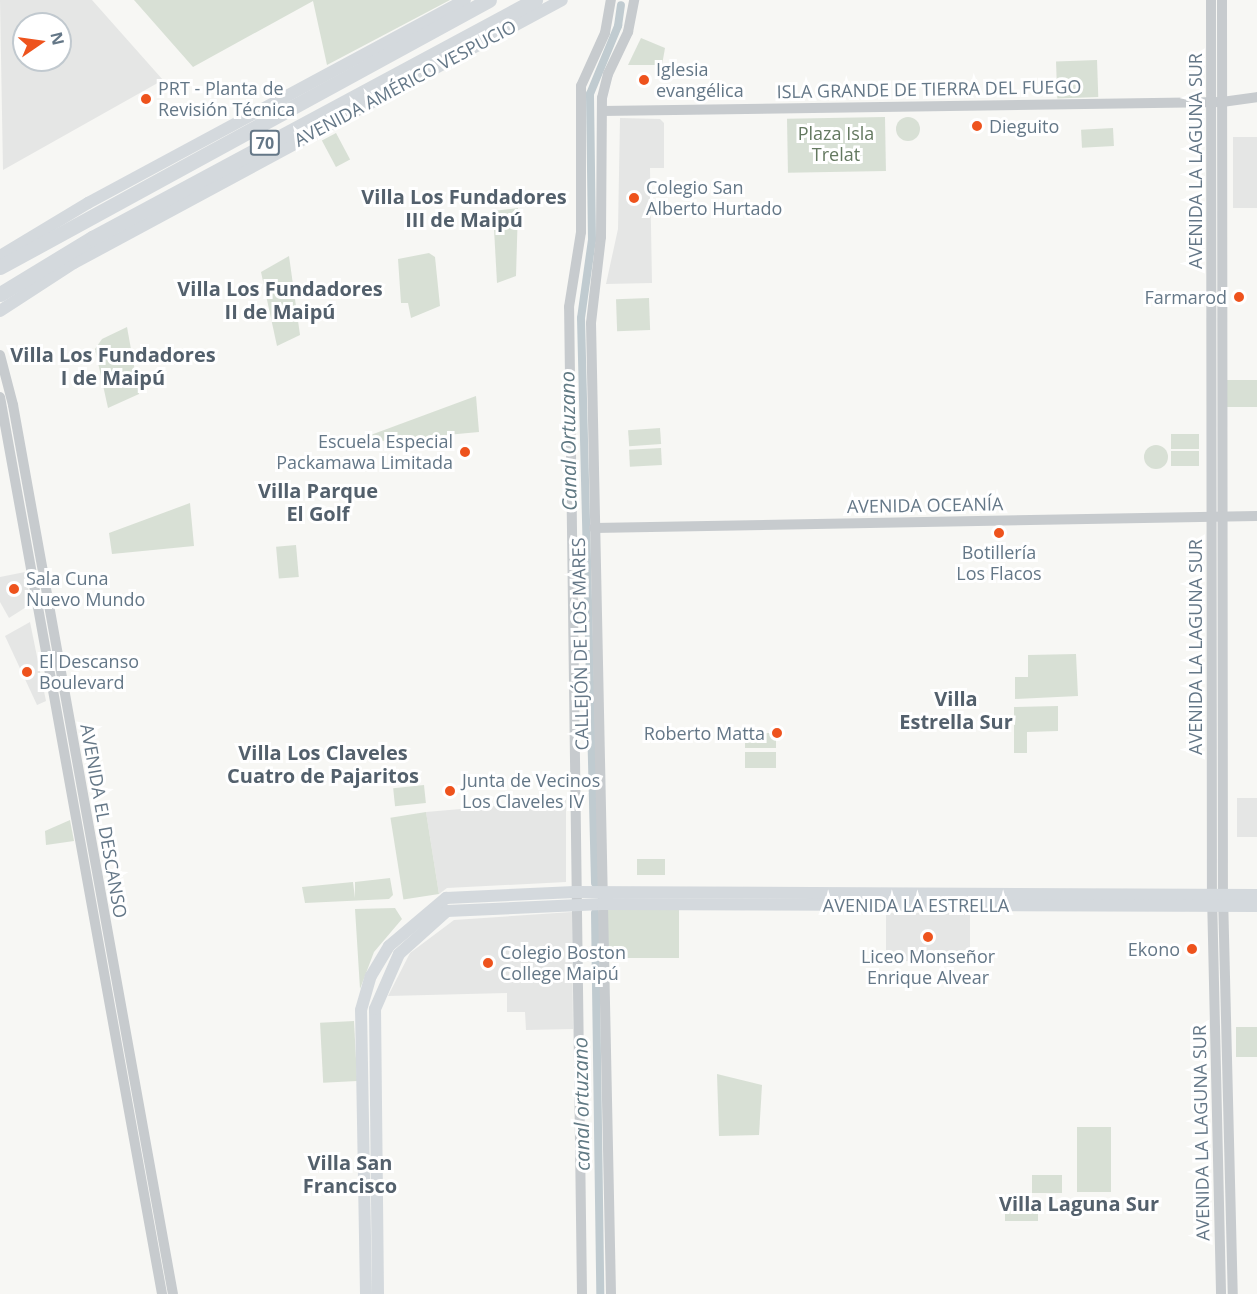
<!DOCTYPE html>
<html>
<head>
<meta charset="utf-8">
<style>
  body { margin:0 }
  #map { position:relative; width:1257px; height:1294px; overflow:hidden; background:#f7f7f4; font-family:"Open Sans",sans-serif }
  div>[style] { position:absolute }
  .built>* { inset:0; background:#e5e6e5; transform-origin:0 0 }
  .green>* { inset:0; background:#d8e0d5; transform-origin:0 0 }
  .round { border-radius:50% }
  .canal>* { height:8px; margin:-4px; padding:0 4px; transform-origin:4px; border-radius:4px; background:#c0cbd0 }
  .minor>* { height:10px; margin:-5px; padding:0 5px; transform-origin:5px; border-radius:5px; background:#c7cbce }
  .major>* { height:12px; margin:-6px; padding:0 6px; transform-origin:6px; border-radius:6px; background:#d4d9dd }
  .highway>* { height:15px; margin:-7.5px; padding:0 7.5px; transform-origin:7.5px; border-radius:7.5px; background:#d4d9dd }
  .dots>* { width:16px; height:16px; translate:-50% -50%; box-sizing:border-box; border:3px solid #fff; border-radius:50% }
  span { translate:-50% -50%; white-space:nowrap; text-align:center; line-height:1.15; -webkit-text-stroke:6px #fff; paint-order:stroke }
  .shield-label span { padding:2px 4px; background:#fff; border:2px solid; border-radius:4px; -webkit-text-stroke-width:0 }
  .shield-label { font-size:16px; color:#647787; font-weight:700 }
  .poi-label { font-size:18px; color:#647787 }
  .left { translate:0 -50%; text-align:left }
  .right { translate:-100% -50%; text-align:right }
  .street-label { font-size:18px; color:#647787 }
  .park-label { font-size:18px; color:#647960 }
  .neighbourhood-label { font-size:20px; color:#53606c; font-weight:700 }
  .water-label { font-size:20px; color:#607983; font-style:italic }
  .north { position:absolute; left:12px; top:12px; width:60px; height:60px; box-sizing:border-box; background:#fff; border:2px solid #c1c9cf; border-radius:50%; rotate:77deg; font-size:16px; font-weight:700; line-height:24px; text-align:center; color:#647787 }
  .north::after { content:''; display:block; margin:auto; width:21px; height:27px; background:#ee531d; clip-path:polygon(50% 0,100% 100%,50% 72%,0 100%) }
</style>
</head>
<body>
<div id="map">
  <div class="built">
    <div style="clip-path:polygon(evenodd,0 0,92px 0,163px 80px,3px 170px,0 0,24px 24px,60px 24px,60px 60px,24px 60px,24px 24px)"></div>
    <div style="clip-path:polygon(620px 118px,660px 119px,664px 123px,664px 168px,650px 168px,652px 283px,606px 284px,618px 229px)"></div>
    <div style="left:1233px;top:137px;width:24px;height:71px"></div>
    <div style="clip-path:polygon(25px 572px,31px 604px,9px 618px,0 602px,0 577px)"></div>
    <div style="clip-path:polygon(30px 622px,46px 701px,37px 705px,5px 636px)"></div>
    <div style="left:1237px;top:798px;width:20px;height:39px"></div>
    <div style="clip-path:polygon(566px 800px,566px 882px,447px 888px,439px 894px,426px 812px)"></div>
    <div style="clip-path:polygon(572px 912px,573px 1029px,526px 1030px,525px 1012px,507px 1012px,507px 993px,388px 996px,410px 953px,454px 920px)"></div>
    <div style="left:886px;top:913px;width:84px;height:48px"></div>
  </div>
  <div class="green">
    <div style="clip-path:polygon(134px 0,450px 0,327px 65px,313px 1px,193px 67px)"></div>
    <div style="clip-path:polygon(641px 38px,665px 48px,662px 65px,628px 65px)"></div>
    <div style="left:1097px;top:60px;width:37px;height:41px;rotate:88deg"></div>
    <div class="round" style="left:896px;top:117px;width:24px;height:24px"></div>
    <div style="left:885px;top:117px;width:54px;height:98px;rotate:89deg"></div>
    <div style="left:1113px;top:128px;width:18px;height:32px;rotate:87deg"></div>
    <div style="left:336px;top:133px;width:30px;height:16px;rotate:62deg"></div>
    <div style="clip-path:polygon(518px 208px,516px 276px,497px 283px,493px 211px)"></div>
    <div style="clip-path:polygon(429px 253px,435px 257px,440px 306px,411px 318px,408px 303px,401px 303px,398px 259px)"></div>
    <div style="clip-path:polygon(289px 256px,300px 335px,277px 346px,261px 272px)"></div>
    <div style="left:649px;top:298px;width:32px;height:33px;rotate:88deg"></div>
    <div style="clip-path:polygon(127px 327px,139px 394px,108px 408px,95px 349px,102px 339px)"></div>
    <div style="left:1257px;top:380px;width:27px;height:31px;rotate:90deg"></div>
    <div style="clip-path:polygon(476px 396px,479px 432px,349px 444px,349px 443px)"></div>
    <div style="left:660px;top:428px;width:16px;height:32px;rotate:86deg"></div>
    <div style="left:1171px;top:434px;width:28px;height:15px"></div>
    <div class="round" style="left:1144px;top:445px;width:24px;height:24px"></div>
    <div style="left:661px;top:448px;width:17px;height:32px;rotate:87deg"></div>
    <div style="left:1171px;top:451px;width:28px;height:15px"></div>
    <div style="clip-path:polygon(190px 503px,194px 546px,112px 554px,109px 533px)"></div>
    <div style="left:296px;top:545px;width:32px;height:20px;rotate:85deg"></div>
    <div style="clip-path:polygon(1076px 654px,1078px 696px,1015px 699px,1015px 677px,1028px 677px,1028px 655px)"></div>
    <div style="clip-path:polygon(1058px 706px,1058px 731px,1027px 732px,1027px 753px,1014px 753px,1014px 707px)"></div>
    <div style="left:776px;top:733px;width:15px;height:31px;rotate:90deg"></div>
    <div style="left:776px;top:752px;width:16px;height:31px;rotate:90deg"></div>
    <div style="left:424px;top:785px;width:18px;height:31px;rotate:84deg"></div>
    <div style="left:426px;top:812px;width:83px;height:36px;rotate:81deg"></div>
    <div style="clip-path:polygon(70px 820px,74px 841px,46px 845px,45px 831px)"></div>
    <div style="left:637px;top:859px;width:28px;height:16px"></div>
    <div style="clip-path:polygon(390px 878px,393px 895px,389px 899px,305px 903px,302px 887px,353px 882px,355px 898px,355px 882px)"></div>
    <div style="clip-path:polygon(395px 908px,402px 919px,374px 952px,360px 989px,355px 909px)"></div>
    <div style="left:607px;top:908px;width:72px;height:50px"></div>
    <div style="left:354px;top:1021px;width:60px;height:34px;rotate:87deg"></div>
    <div style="left:1236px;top:1027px;width:21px;height:30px"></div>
    <div style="clip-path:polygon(717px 1074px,762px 1085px,759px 1135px,719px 1136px)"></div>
    <div style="left:1077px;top:1127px;width:34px;height:65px"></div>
    <div style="left:1032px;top:1175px;width:30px;height:18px"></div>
    <div style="left:1005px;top:1203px;width:33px;height:18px"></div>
  </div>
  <div class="canal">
    <div style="left:595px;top:883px;width:565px;rotate:-91.42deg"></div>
    <div style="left:581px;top:318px;width:79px;rotate:-82deg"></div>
    <div style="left:592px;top:240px;width:146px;rotate:-90.8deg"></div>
    <div style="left:590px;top:94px;width:74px;rotate:-67.6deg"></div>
    <div style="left:618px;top:26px;width:21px;rotate:-82deg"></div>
    <div style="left:595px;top:913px;width:381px;rotate:89.2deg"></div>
  </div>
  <div class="minor">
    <div style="left:1211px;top:0;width:895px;rotate:89.94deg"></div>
    <div style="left:1212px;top:895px;width:399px;rotate:88.7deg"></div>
    <div style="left:1222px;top:0;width:895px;rotate:89.94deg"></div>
    <div style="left:1223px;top:895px;width:399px;rotate:88.6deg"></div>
    <div style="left:602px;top:111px;width:620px;rotate:-0.83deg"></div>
    <div style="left:1222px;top:102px;width:35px;rotate:-8deg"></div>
    <div style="left:0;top:355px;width:52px;rotate:75.4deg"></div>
    <div style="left:13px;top:405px;width:903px;rotate:79.8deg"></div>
    <div style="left:0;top:397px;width:912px;rotate:79.76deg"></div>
    <div style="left:594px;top:528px;width:663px;rotate:-1.04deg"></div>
    <div style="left:582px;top:1294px;width:987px;rotate:-90.75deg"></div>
    <div style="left:569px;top:307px;width:76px;rotate:-80.9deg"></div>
    <div style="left:581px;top:232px;width:146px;rotate:-90deg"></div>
    <div style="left:581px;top:86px;width:58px;rotate:-65.6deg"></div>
    <div style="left:605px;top:33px;width:34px;rotate:-80deg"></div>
    <div style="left:611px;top:1294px;width:971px;rotate:-91.18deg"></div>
    <div style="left:591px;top:323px;width:87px;rotate:-83.4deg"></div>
    <div style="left:601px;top:237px;width:139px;rotate:-89.6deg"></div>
    <div style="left:602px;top:98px;width:25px;rotate:-76deg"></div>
    <div style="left:608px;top:74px;width:47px;rotate:-64.5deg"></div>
    <div style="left:628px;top:32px;width:33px;rotate:-79deg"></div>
  </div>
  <div class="major">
    <div style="left:0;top:256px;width:103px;rotate:-31.1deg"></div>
    <div style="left:88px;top:203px;width:428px;rotate:-28.3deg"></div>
    <div style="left:0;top:311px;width:88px;rotate:-33deg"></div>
    <div style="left:74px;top:263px;width:554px;rotate:-28.32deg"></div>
    <div style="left:366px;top:1294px;width:284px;rotate:-91deg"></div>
    <div style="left:361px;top:1010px;width:35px;rotate:-74deg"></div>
    <div style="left:371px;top:976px;width:35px;rotate:-59deg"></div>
    <div style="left:389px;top:946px;width:75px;rotate:-40.1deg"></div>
    <div style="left:446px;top:898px;width:129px;rotate:-2.7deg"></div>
    <div style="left:575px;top:892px;width:682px;rotate:0.25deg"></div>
    <div style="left:378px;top:1294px;width:285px;rotate:-90.6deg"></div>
    <div style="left:375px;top:1009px;width:60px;rotate:-66.4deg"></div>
    <div style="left:399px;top:954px;width:64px;rotate:-41.9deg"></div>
    <div style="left:447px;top:911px;width:155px;rotate:-2.6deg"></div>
    <div style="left:602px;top:904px;width:655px;rotate:0.17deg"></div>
  </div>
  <div class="highway">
    <div style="left:0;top:267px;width:557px;rotate:-28.64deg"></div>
    <div style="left:0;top:294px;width:108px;rotate:-31.3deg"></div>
    <div style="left:92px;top:238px;width:503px;rotate:-28.25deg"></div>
  </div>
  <div class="dots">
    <div style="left:644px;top:80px;background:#ee531d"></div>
    <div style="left:146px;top:99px;background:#ee531d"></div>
    <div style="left:977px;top:126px;background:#ee531d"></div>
    <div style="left:634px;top:198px;background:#ee531d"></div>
    <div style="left:1239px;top:297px;background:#ee531d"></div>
    <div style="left:465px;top:452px;background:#ee531d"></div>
    <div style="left:999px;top:533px;background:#ee531d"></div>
    <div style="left:14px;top:589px;background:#ee531d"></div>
    <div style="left:27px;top:672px;background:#ee531d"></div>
    <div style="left:777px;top:733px;background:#ee531d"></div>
    <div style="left:450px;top:791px;background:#ee531d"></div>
    <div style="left:928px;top:937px;background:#ee531d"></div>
    <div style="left:1192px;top:949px;background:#ee531d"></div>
    <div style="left:488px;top:963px;background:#ee531d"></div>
  </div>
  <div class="shield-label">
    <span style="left:265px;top:143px">70</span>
  </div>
  <div class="poi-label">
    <span class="left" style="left:656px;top:80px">Iglesia<br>evangélica</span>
    <span class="left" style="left:158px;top:99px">PRT - Planta de<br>Revisión Técnica</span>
    <span class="left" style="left:989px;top:126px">Dieguito</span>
    <span class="left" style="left:646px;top:198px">Colegio San<br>Alberto Hurtado</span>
    <span class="right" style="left:1227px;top:297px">Farmarod</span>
    <span class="right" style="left:453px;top:452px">Escuela Especial<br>Packamawa Limitada</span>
    <span style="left:999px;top:563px">Botillería<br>Los Flacos</span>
    <span class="left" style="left:26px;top:589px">Sala Cuna<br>Nuevo Mundo</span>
    <span class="left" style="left:39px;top:672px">El Descanso<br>Boulevard</span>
    <span class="right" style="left:765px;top:733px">Roberto Matta</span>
    <span class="left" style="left:462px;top:791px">Junta de Vecinos<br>Los Claveles IV</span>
    <span class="right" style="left:1180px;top:949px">Ekono</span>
    <span class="left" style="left:500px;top:963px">Colegio Boston<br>College Maipú</span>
    <span style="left:928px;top:967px">Liceo Monseñor<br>Enrique Alvear</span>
  </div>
  <div class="street-label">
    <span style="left:405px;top:83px;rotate:-28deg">AVENIDA AMÉRICO VESPUCIO</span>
    <span style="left:929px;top:89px;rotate:-1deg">ISLA GRANDE DE TIERRA DEL FUEGO</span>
    <span style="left:1195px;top:161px;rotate:-90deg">AVENIDA LA LAGUNA SUR</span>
    <span style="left:925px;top:505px;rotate:-1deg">AVENIDA OCEANÍA</span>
    <span style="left:580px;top:644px;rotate:-91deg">CALLEJÓN DE LOS MARES</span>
    <span style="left:1195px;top:647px;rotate:-90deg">AVENIDA LA LAGUNA SUR</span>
    <span style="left:104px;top:821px;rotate:80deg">AVENIDA EL DESCANSO</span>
    <span style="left:916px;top:905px">AVENIDA LA ESTRELLA</span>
    <span style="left:1201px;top:1133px;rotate:-91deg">AVENIDA LA LAGUNA SUR</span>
  </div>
  <div class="park-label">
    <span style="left:836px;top:144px">Plaza Isla<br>Trelat</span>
  </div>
  <div class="neighbourhood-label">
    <span style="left:464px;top:208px">Villa Los Fundadores<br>III de Maipú</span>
    <span style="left:280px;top:300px">Villa Los Fundadores<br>II de Maipú</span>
    <span style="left:113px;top:366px">Villa Los Fundadores<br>I de Maipú</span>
    <span style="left:318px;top:502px">Villa Parque<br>El Golf</span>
    <span style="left:956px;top:710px">Villa<br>Estrella Sur</span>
    <span style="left:323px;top:764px">Villa Los Claveles<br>Cuatro de Pajaritos</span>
    <span style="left:350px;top:1174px">Villa San<br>Francisco</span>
    <span style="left:1079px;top:1203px">Villa Laguna Sur</span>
  </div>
  <div class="water-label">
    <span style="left:568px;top:441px;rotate:-91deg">Canal Ortuzano</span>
    <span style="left:581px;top:1104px;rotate:-91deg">canal ortuzano</span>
  </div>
  <div class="north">N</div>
</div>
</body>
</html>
